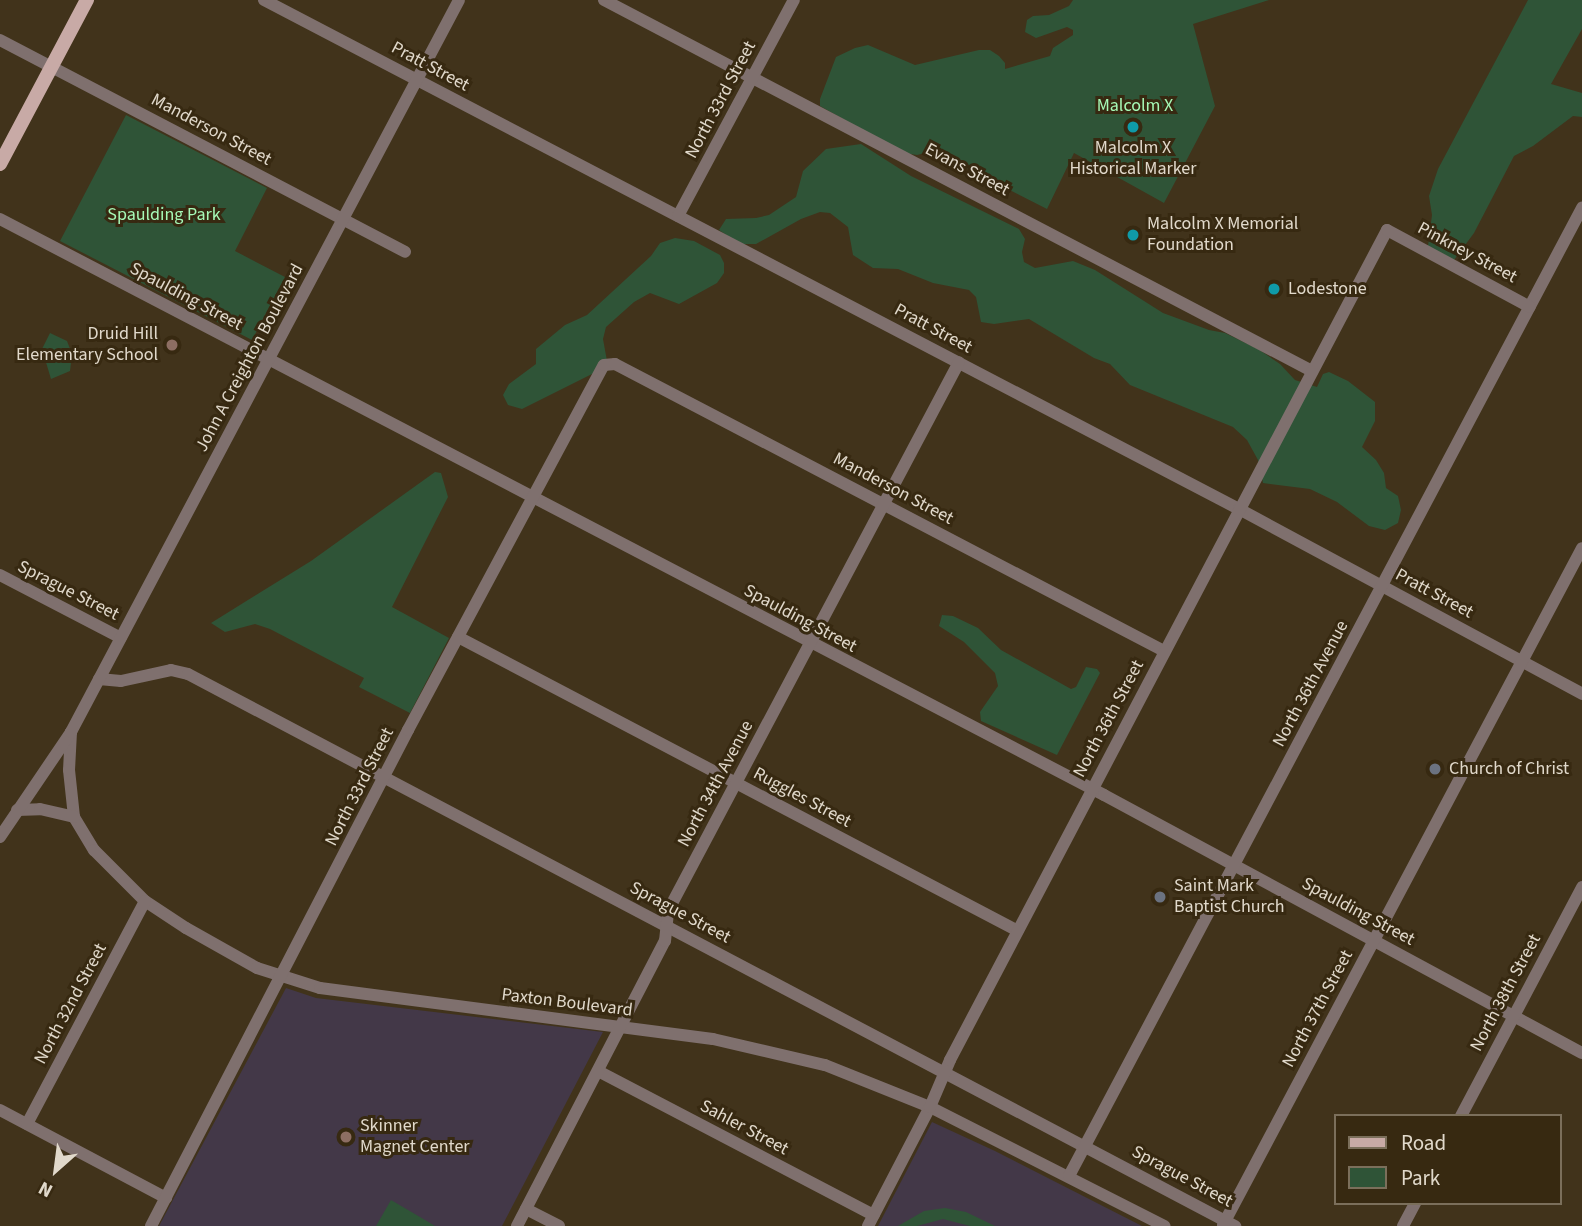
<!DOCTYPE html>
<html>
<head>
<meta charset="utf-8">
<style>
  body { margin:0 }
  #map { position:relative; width:1582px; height:1226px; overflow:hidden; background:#41331b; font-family:"Source Sans 3",sans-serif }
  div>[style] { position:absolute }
  .education>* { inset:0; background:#433848 }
  .green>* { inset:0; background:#2f5437 }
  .minor>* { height:12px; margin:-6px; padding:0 6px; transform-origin:6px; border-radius:6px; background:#7f706e }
  .major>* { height:14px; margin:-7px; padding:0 7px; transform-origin:7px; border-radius:7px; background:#c8aaa6 }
  .dots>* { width:19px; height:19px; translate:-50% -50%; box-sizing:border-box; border:4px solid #372911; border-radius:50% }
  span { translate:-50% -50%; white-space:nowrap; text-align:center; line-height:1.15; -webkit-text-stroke:6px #372911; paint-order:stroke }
  .street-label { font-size:18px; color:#e1d9cb }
  .park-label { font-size:18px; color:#a6f9b7 }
  .poi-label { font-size:18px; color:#e1d9cb }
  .left { translate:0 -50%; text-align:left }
  .right { translate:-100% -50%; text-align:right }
  .legend { position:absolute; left:1334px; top:1114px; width:228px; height:91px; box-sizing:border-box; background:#372911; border:2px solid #7b6f5b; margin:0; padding:9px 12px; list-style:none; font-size:21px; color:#e1d9cb }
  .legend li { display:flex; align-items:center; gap:14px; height:35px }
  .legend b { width:35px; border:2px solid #7b6f5b }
  .north { position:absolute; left:21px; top:1135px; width:70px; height:70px; -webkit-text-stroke:5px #372911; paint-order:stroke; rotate:208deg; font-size:19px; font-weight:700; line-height:28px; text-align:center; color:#e1d9cb }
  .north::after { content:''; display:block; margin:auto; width:24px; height:32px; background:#e1d9cb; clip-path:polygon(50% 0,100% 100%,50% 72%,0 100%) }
</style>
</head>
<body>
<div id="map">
  <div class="education">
    <div style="clip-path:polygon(286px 988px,316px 998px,603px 1032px,502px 1226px,159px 1226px)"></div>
    <div style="clip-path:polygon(932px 1122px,995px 1151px,1142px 1226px,878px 1226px)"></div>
  </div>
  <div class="green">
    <div style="clip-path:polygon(1073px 0,1269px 0,1193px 24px,1215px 106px,1164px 203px,1074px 153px,1047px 209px,961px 165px,941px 149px,917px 155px,904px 153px,820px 106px,820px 99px,836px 57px,855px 48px,868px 45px,915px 65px,979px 50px,990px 50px,999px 56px,1005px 63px,1005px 69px,1050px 56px,1053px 48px,1073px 35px,1073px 30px,1067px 27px,1036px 38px,1025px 32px,1027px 20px,1033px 16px,1049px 15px,1069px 6px)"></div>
    <div style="clip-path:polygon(1528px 0,1582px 0,1582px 29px,1551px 84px,1582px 93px,1582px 117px,1573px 116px,1533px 146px,1514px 156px,1474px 233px,1454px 260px,1428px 246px,1432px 215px,1429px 196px,1438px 169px)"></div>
    <div style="clip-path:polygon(126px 115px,267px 188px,235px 251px,285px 277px,252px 340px,60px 241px)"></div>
    <div style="clip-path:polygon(861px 144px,911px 176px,1019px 229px,1025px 239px,1022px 252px,1024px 262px,1035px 268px,1073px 261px,1095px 270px,1163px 313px,1209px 330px,1225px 333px,1258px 349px,1280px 364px,1295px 380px,1317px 387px,1323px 374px,1329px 372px,1348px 381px,1375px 402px,1375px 421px,1362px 447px,1376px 460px,1384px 473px,1386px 488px,1398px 496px,1401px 510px,1398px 523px,1385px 530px,1369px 526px,1337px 502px,1310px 489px,1263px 483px,1258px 460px,1247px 440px,1233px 427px,1130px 385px,1110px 364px,1094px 358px,1029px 319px,994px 324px,981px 322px,976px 297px,969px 290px,933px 283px,898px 269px,873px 268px,853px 255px,848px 227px,830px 213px,820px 212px,801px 219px,756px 244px,740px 244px,719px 230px,726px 219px,756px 218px,769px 215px,796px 197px,803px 171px,826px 149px)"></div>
    <div style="clip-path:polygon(675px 238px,694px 241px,720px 255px,724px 263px,724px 273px,717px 283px,679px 304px,650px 293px,634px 302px,606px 327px,603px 339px,607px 361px,596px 372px,522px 409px,508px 405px,503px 395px,509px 384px,536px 364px,536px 349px,565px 325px,587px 315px,651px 256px,660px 243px)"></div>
    <div style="clip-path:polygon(50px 333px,67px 341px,72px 354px,70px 371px,51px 379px,42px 349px)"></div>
    <div style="clip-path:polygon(435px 472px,441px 473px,448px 497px,392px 607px,449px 638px,410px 713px,359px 687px,364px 678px,270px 629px,255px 624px,225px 632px,211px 623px,311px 561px)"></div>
    <div style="clip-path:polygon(942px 615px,953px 616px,978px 628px,1001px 650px,1071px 689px,1076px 687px,1086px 667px,1097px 669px,1100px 673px,1057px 755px,981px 721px,980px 712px,998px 686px,995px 673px,964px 642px,939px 626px)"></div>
    <div style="clip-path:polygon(391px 1200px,420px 1217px,435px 1226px,376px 1226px)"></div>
    <div style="clip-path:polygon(945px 1208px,966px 1212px,995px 1226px,970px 1226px,943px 1219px,917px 1226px,898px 1226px,924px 1211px)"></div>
  </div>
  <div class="minor">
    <div style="left:264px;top:0;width:1100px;rotate:27.57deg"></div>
    <div style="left:1239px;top:509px;width:390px;rotate:28.3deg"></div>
    <div style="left:604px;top:0;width:799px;rotate:27.66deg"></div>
    <div style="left:0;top:40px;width:457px;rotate:27.6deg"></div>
    <div style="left:678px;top:216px;width:245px;rotate:-61.8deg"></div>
    <div style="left:0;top:219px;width:1245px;rotate:27.55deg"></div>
    <div style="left:1104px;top:795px;width:543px;rotate:28.36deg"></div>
    <div style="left:0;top:575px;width:136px;rotate:27.5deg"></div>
    <div style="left:458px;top:637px;width:632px;rotate:27.7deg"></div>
    <div style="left:99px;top:679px;width:22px;rotate:5deg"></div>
    <div style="left:121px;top:681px;width:51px;rotate:-12.4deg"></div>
    <div style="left:171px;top:670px;width:17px;rotate:13deg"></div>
    <div style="left:188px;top:674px;width:1184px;rotate:27.8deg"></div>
    <div style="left:71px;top:732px;width:38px;rotate:93deg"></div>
    <div style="left:69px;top:770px;width:47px;rotate:83.9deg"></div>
    <div style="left:74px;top:817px;width:39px;rotate:59deg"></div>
    <div style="left:94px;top:850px;width:72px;rotate:45deg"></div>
    <div style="left:145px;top:901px;width:49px;rotate:33.4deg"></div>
    <div style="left:186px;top:928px;width:81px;rotate:29.4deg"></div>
    <div style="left:257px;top:968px;width:66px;rotate:17.6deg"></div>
    <div style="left:320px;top:988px;width:396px;rotate:7.4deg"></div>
    <div style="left:713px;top:1039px;width:115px;rotate:13.1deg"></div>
    <div style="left:825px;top:1065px;width:113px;rotate:21.8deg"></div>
    <div style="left:930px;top:1107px;width:263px;rotate:26.9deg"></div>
    <div style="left:17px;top:810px;width:23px;rotate:-2deg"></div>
    <div style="left:40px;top:809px;width:35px;rotate:13deg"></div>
    <div style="left:0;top:837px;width:127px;rotate:-55.9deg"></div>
    <div style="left:71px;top:732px;width:828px;rotate:-62.07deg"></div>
    <div style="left:598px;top:1071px;width:311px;rotate:27.6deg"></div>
    <div style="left:0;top:1110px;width:188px;rotate:27.9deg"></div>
    <div style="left:1461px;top:1116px;width:259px;rotate:-62.1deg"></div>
    <div style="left:27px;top:1124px;width:252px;rotate:-62.1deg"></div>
    <div style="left:1069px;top:1176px;width:1096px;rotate:-62.08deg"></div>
    <div style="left:526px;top:1209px;width:37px;rotate:27deg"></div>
    <div style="left:1223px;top:1225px;width:766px;rotate:-62.06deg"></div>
    <div style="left:151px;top:1226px;width:559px;rotate:-62.61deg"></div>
    <div style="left:408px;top:730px;width:414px;rotate:-61.8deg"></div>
    <div style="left:604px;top:365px;width:11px;rotate:-5deg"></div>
    <div style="left:615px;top:364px;width:619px;rotate:27.6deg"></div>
    <div style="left:517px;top:1226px;width:321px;rotate:-62.6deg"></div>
    <div style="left:665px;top:941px;width:30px;rotate:-84deg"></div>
    <div style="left:668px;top:911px;width:621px;rotate:-62.07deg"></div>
    <div style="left:868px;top:1226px;width:134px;rotate:-62.5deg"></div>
    <div style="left:930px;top:1107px;width:51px;rotate:-66.9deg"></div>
    <div style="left:950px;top:1060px;width:938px;rotate:-62.23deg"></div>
    <div style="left:1387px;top:230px;width:162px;rotate:28.3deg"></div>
    <div style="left:1403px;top:1226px;width:26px;rotate:-62deg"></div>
  </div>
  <div class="major">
    <div style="left:0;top:164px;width:186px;rotate:-62.1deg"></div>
  </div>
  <div class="dots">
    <div style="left:1133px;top:127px;background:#0f9aa8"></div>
    <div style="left:1133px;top:235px;background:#0f9aa8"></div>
    <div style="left:1274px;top:289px;background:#0f9aa8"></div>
    <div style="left:172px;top:345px;background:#8d6e63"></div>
    <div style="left:1435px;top:769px;background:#6b7280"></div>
    <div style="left:1160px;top:897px;background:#6b7280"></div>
    <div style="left:346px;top:1137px;background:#8d6e63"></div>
  </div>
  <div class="street-label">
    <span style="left:430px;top:67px;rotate:28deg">Pratt Street</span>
    <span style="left:721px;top:100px;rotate:-62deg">North 33rd Street</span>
    <span style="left:211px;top:130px;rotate:28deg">Manderson Street</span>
    <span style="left:967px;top:170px;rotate:28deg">Evans Street</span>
    <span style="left:1467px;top:253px;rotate:28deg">Pinkney Street</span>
    <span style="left:186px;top:297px;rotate:28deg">Spaulding Street</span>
    <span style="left:933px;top:329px;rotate:28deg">Pratt Street</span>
    <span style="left:250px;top:358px;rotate:-62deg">John A Creighton Boulevard</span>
    <span style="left:893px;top:489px;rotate:28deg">Manderson Street</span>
    <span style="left:68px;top:591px;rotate:27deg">Sprague Street</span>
    <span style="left:1434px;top:594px;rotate:28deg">Pratt Street</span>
    <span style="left:800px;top:619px;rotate:28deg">Spaulding Street</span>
    <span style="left:1311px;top:684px;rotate:-62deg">North 36th Avenue</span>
    <span style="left:1109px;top:719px;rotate:-62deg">North 36th Street</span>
    <span style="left:716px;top:784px;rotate:-62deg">North 34th Avenue</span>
    <span style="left:360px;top:787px;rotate:-63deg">North 33rd Street</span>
    <span style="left:802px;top:798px;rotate:28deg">Ruggles Street</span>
    <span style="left:1358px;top:912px;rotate:28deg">Spaulding Street</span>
    <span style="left:680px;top:913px;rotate:28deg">Sprague Street</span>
    <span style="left:1506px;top:993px;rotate:-62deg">North 38th Street</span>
    <span style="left:567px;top:1003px;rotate:7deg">Paxton Boulevard</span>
    <span style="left:71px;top:1004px;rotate:-62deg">North 32nd Street</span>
    <span style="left:1318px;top:1009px;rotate:-62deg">North 37th Street</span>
    <span style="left:744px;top:1128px;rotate:28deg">Sahler Street</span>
    <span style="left:1182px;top:1177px;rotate:28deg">Sprague Street</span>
  </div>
  <div class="park-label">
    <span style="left:1135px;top:106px">Malcolm X</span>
    <span style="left:164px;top:215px">Spaulding Park</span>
  </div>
  <div class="poi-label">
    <span style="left:1133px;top:159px">Malcolm X<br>Historical Marker</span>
    <span class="left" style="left:1147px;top:235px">Malcolm X Memorial<br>Foundation</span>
    <span class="left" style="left:1288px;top:289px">Lodestone</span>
    <span class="right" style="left:158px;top:345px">Druid Hill<br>Elementary School</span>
    <span class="left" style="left:1449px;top:769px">Church of Christ</span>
    <span class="left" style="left:1174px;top:897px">Saint Mark<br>Baptist Church</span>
    <span class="left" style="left:360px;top:1137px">Skinner<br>Magnet Center</span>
  </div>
  <ul class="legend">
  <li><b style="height:9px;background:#c8aaa6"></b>Road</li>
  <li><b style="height:19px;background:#2f5437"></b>Park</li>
  </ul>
  <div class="north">N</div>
</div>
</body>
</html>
